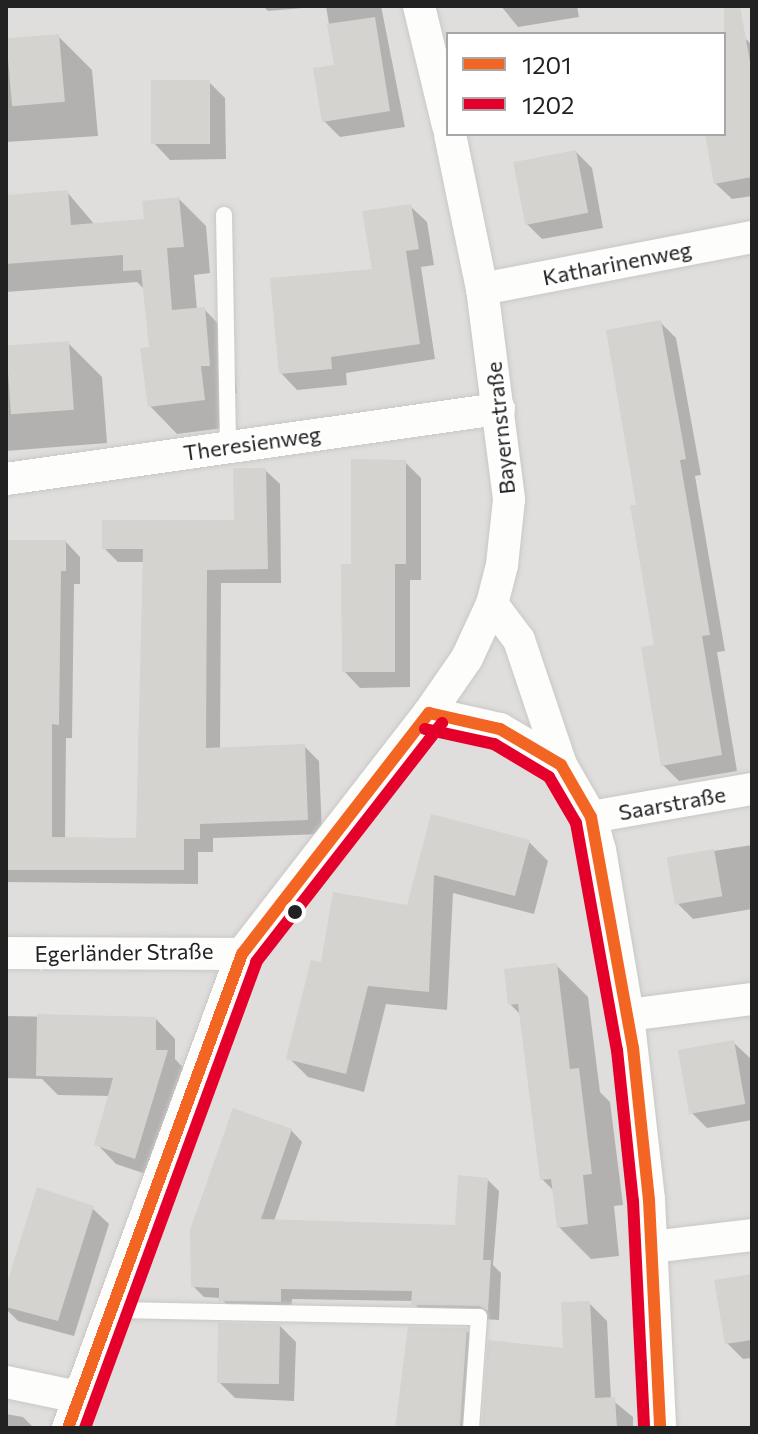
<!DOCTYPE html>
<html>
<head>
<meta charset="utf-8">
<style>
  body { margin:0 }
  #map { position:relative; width:758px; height:1434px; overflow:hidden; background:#f0efea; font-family:Commissioner,sans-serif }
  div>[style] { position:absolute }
  .residential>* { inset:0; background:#dfdedc }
  .shadow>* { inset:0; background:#0003 }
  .building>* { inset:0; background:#d4d3cf; transform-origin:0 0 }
  .roads { filter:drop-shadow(0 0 2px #c9c8c6) drop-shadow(0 0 2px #c9c8c6) }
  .service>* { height:16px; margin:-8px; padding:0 8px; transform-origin:8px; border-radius:8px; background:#fdfdfc }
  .minor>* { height:32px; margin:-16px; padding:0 16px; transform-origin:16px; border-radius:16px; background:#fdfdfc }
  .bus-1>* { height:12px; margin:-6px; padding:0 6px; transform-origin:6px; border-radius:6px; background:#f26522 }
  .bus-2>* { height:12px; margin:-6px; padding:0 6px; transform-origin:6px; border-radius:6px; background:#e4002b }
  .dots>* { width:22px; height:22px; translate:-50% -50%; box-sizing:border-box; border:4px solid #fff; border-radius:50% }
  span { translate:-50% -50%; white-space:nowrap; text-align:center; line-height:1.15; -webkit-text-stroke:6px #fff; paint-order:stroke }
  .street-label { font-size:22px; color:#222 }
  .frame { position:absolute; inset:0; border:8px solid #222; pointer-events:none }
  .legend { position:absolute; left:446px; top:32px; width:280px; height:104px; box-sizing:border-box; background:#fff; border:2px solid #a7a7a7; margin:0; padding:10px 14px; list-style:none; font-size:24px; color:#222 }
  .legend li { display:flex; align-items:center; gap:16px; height:40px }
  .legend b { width:40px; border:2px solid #a7a7a7 }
</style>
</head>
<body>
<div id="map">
  <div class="residential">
    <div style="clip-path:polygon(evenodd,6px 6px,752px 6px,752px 1428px,6px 1428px,6px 6px,448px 34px,724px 34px,724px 134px,448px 134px,448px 34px)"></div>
  </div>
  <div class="shadow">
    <div style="clip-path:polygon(263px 6px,381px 6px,405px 127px,340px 137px,324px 121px,336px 67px,326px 6px,268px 11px)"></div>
    <div style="clip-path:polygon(501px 6px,577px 6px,579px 17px,518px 27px)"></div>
    <div style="clip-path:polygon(58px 36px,92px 70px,98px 136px,6px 142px,6px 40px)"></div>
    <div style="clip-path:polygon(745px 38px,752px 45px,752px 196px,732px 199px,715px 183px,707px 134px,724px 134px,724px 42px)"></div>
    <div style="clip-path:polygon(209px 82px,225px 98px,226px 159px,170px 160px,154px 143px)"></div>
    <div style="clip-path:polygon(576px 152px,592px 168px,603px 228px,542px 239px,526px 223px)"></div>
    <div style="clip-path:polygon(67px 192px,95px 225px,146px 221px,179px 199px,206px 226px,210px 273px,194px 275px,197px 310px,204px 309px,231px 337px,237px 393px,227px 393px,232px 427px,177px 434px,150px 406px,151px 349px,145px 290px,137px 282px,6px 292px,6px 197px)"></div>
    <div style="clip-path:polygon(410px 206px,427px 222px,434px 265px,421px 267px,435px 359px,346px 373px,347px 385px,297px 390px,281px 373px,374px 270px)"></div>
    <div style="clip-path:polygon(660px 322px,676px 338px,701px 475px,695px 476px,725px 651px,717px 652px,737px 771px,679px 781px,663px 765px,656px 646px,638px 506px)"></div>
    <div style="clip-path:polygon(68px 343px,102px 377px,107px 443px,6px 451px,6px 348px)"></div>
    <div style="clip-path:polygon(405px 462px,421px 478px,421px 580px,410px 580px,410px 687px,360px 688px,344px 671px,353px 566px)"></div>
    <div style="clip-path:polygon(265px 470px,280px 484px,281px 583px,221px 583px,220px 749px,304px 746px,319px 761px,322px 834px,213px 838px,213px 852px,198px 852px,198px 884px,6px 882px,6px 542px,66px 542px,80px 557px,80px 584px,74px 584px,72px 738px,66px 738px,65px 840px,138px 840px,144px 562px,118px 562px,104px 548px,236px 522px)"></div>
    <div style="clip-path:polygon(432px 817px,529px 842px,548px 861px,534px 914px,453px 893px,447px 1010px,386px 1004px,364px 1092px,308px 1077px,289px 1058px,322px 964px,409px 907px)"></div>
    <div style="clip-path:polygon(752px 845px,752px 909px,693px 919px,677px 903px,669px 858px)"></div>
    <div style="clip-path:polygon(556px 965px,588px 997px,600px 1092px,610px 1102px,623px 1205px,614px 1206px,619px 1256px,591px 1259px,559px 1227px,554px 1191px,542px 1179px,521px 1015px,510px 1004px)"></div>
    <div style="clip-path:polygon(6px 1016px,156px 1019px,175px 1039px,175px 1059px,187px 1072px,155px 1177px,116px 1164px,97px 1144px,110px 1096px,58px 1095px,42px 1079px,6px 1078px)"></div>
    <div style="clip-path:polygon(733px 1042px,750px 1058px,752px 1120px,707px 1128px,691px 1112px)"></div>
    <div style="clip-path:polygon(291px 1130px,302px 1142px,274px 1221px,456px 1227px,488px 1180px,499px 1191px,493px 1265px,501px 1273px,499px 1320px,424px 1315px,413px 1301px,292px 1299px,291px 1312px,232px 1311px,221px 1298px,204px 1297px,193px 1286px)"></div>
    <div style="clip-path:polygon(92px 1208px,109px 1224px,74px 1336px,18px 1321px,6px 1309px,6px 1293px)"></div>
    <div style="clip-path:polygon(752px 1276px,752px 1358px,743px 1359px,727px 1343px)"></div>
    <div style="clip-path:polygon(589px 1303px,607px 1321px,611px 1399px,633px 1417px,633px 1428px,484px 1428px,565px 1350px)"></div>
    <div style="clip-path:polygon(280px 1326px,296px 1342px,294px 1401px,235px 1398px,219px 1382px)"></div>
    <div style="clip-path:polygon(466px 1330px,484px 1348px,479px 1428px,397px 1428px)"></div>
    <div style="clip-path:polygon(6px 1414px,23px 1417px,34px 1428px,6px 1428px)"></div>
  </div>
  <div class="building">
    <div style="clip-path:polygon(724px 6px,740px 6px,752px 73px,752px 177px,714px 184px,705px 134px,724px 134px)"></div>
    <div style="clip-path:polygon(375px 17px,390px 111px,322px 122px,313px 68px,334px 65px,327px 24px)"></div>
    <div style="left:59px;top:34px;width:68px;height:53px;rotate:85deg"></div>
    <div style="left:151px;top:80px;width:59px;height:64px"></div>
    <div style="left:576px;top:150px;width:64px;height:64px;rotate:79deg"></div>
    <div style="clip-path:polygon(68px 190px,71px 225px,144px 219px,142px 201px,179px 197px,184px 247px,167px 248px,172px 310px,205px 307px,210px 366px,201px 366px,205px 400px,148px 407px,140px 348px,149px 347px,141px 270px,123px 271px,123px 255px,6px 264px,6px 195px)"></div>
    <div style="clip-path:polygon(411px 204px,419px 249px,406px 251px,420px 344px,331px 357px,332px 369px,279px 374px,270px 278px,372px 269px,362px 211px)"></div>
    <div style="clip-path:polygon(661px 320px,686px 459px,680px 460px,710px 635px,702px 636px,722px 755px,661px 766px,641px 647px,654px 645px,630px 505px,636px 505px,606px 330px)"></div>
    <div style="left:69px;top:341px;width:69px;height:63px;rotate:86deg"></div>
    <div style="clip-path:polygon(351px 459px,406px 460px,406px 564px,395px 564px,395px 672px,342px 672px,341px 564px,351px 564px)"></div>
    <div style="clip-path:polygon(233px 468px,266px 468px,268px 569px,207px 570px,206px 748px,305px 744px,308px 820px,200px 824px,200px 839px,184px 839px,184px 870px,6px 870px,6px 540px,66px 540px,66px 571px,61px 571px,59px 725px,52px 724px,52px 837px,136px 838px,143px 549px,102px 549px,102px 520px,234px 520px)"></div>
    <div style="clip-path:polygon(431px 814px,530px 840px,515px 896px,434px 875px,429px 992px,368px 986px,346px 1074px,286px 1059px,311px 960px,321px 962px,333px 892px,407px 905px)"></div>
    <div style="left:714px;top:849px;width:48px;height:48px;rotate:80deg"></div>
    <div style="clip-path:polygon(557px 963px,570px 1069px,579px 1068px,592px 1174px,583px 1175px,588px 1224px,557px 1228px,551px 1179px,540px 1180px,518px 1004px,508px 1005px,504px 969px)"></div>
    <div style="clip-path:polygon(37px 1014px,156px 1017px,156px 1050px,168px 1050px,135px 1159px,94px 1145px,113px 1078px,36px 1076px)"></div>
    <div style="left:734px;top:1040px;width:65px;height:57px;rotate:80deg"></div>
    <div style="clip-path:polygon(233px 1108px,292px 1129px,261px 1219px,455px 1225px,458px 1175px,488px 1178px,483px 1260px,491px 1260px,488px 1311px,479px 1306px,411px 1305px,412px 1291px,281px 1289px,281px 1302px,219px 1301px,219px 1288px,191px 1287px,190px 1230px)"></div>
    <div style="clip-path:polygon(37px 1187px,94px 1206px,58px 1321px,6px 1307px,6px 1286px)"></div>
    <div style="clip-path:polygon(752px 1274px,752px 1340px,725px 1344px,714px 1280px)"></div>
    <div style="clip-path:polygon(590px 1301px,595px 1398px,615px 1397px,617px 1428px,482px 1428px,488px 1340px,563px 1348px,561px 1302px)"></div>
    <div style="left:218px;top:1323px;width:62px;height:60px;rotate:1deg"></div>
    <div style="clip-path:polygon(408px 1327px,467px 1328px,460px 1428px,395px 1428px)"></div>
  </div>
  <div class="roads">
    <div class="service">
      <div style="left:224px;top:215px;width:231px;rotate:89deg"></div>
      <div style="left:112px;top:1310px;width:367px;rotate:1.1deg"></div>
      <div style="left:479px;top:1317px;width:111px;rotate:94.1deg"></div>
    </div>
    <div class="minor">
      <div style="left:419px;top:6px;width:123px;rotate:76.4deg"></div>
      <div style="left:482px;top:289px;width:275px;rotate:-10.9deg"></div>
      <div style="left:6px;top:479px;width:498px;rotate:-8.1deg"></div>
      <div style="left:492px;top:604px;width:45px;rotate:53.1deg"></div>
      <div style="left:519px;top:640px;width:132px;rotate:71.4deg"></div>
      <div style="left:561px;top:765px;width:60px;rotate:60deg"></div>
      <div style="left:591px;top:817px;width:34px;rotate:75deg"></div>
      <div style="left:600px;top:850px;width:167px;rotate:80.4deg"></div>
      <div style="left:628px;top:1015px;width:186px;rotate:83.5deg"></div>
      <div style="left:649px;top:1200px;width:228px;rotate:87.2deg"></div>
      <div style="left:429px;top:713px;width:73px;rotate:12.7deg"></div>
      <div style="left:500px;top:729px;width:71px;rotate:30.5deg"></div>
      <div style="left:591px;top:817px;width:163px;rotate:-9.9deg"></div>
      <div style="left:6px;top:953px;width:236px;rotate:0.2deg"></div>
      <div style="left:628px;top:1015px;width:125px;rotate:-7.4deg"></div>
      <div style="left:652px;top:1247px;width:101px;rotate:-6.8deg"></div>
      <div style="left:6px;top:1382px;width:74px;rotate:11.8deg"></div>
      <div style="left:68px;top:1428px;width:505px;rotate:-69.84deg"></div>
      <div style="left:242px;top:954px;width:305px;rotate:-52.2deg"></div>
      <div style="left:429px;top:713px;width:67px;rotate:-55.4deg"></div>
      <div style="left:467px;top:658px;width:60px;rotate:-65.2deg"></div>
      <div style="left:492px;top:604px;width:40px;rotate:-75.6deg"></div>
      <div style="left:502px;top:565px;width:66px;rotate:-83.9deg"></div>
      <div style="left:509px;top:499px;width:212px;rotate:-97.3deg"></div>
      <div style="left:482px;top:289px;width:158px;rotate:-101.7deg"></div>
    </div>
  </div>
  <div class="bus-1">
    <div style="left:429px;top:713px;width:73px;rotate:12.7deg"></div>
    <div style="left:500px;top:729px;width:71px;rotate:30.5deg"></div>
    <div style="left:561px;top:765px;width:60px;rotate:60deg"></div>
    <div style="left:591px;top:817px;width:235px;rotate:79.7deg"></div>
    <div style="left:633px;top:1048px;width:153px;rotate:84deg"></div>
    <div style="left:649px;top:1200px;width:228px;rotate:87.2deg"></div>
    <div style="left:68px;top:1428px;width:505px;rotate:-69.84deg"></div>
    <div style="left:242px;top:954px;width:305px;rotate:-52.2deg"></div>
  </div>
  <div class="bus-2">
    <div style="left:425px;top:729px;width:71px;rotate:12.3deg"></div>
    <div style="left:494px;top:744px;width:64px;rotate:31deg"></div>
    <div style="left:549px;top:777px;width:53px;rotate:59.6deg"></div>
    <div style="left:576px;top:823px;width:231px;rotate:79.8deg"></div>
    <div style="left:617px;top:1050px;width:152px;rotate:84deg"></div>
    <div style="left:633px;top:1201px;width:227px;rotate:87.2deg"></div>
    <div style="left:85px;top:1428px;width:496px;rotate:-69.8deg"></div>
    <div style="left:256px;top:962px;width:303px;rotate:-52.1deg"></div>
  </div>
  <div class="dots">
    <div style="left:295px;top:912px;background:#222"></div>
  </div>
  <div class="street-label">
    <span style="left:617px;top:263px;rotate:-11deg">Katharinenweg</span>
    <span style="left:500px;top:428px;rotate:-96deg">Bayernstraße</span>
    <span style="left:252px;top:443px;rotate:-8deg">Theresienweg</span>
    <span style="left:672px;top:803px;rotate:-10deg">Saarstraße</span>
    <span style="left:124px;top:952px;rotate:-1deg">Egerländer Straße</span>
  </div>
  <div class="frame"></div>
  <ul class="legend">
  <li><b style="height:10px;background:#f26522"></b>1201</li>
  <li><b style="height:10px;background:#e4002b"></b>1202</li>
  </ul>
</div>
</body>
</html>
